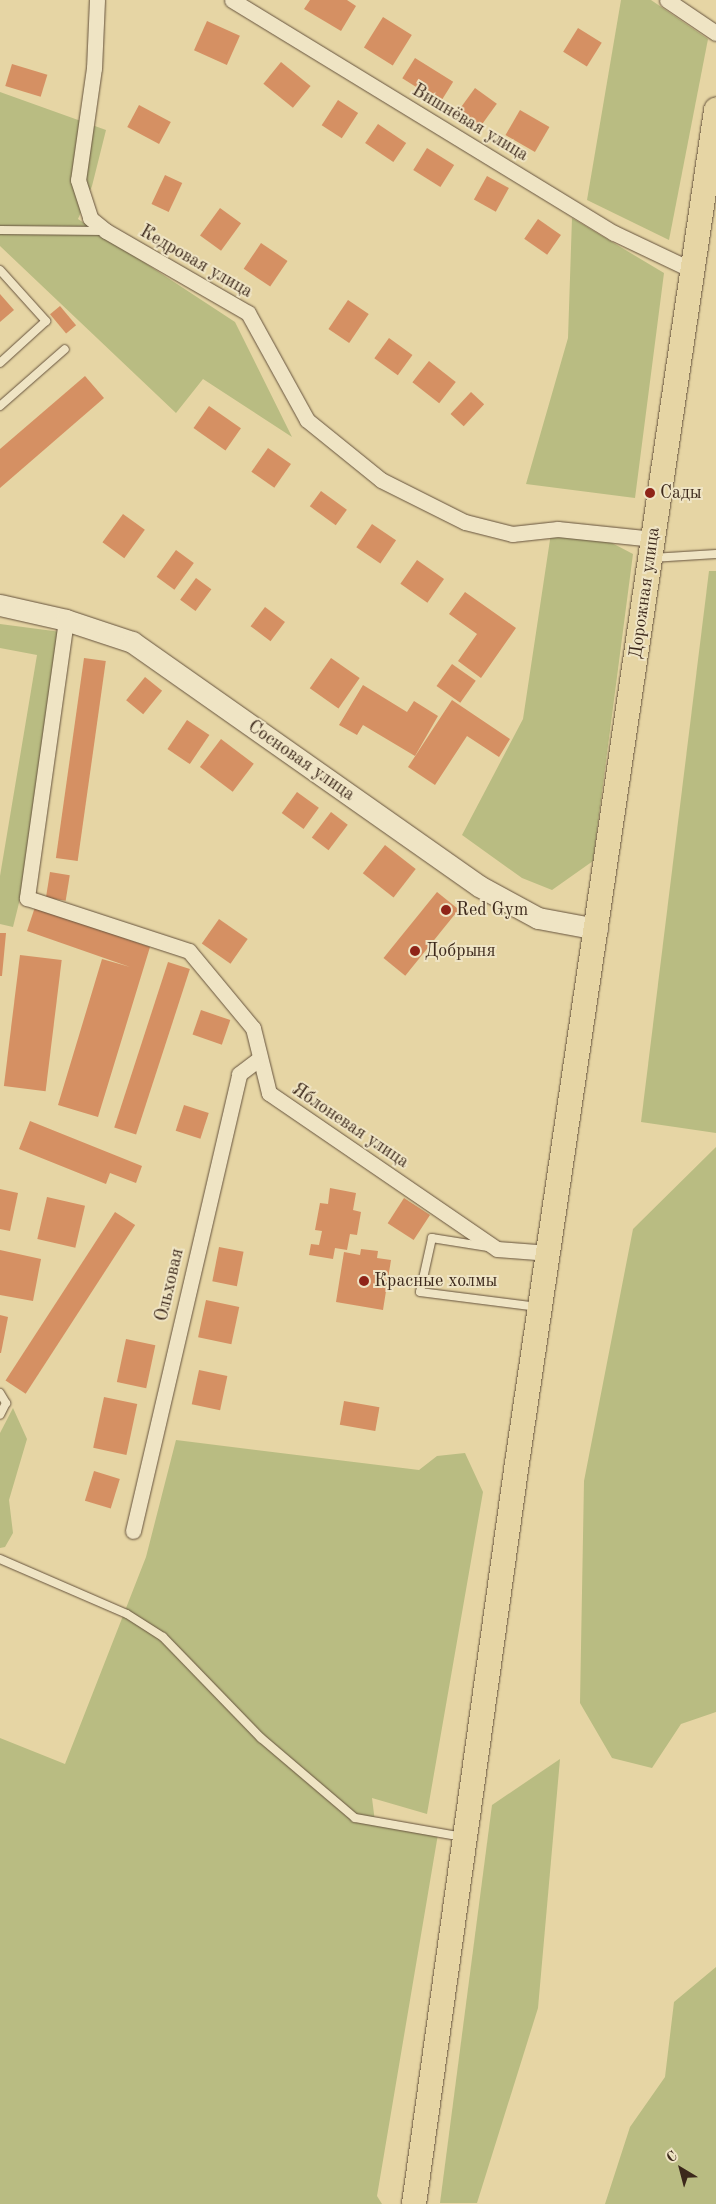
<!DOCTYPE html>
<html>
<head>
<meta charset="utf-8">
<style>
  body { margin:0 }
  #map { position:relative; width:716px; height:2204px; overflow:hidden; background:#e6d5a4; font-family:"Old Standard TT",serif }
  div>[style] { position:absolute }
  .green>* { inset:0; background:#b9bc82 }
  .building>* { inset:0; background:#d59063; transform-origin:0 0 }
  .roads { filter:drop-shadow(0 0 1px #66533d) drop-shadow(0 0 1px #66533d) }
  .lane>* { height:8px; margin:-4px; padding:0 4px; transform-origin:4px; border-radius:4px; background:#efe4c4 }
  .street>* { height:15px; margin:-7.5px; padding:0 7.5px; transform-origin:7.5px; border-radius:7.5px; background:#efe4c4 }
  .secondary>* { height:21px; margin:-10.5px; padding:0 10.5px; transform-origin:10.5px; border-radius:10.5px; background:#efe4c4 }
  .primary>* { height:24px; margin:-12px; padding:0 12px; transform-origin:12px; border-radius:12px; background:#e6d5a4 }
  .dots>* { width:14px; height:14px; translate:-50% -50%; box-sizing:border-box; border:2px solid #efe4c4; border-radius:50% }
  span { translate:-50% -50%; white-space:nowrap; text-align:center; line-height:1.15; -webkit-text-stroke:4px #efe4c4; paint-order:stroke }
  .street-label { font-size:18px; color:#3c281b }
  .poi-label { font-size:18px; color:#3c281b }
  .left { translate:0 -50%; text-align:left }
  .north { position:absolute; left:656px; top:2144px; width:50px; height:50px; -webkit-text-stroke:4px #efe4c4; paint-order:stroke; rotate:323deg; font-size:14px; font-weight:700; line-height:20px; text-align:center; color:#3c281b }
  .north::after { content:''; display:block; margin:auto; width:18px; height:22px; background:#3c281b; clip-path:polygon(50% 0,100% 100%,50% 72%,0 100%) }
</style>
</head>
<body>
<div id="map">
  <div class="green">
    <div style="clip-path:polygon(621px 0,651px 0,708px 39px,669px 240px,587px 200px)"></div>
    <div style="clip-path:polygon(0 92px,106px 130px,92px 186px,78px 219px,235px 322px,292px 437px,203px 379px,176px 413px,0 246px)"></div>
    <div style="clip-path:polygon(572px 218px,664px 273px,635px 498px,526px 484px,568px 338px)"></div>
    <div style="clip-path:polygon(589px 531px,633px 554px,593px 861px,552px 890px,522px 878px,462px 835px,523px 719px,551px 533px)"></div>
    <div style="clip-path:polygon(709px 571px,716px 571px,716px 1133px,641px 1122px)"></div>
    <div style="clip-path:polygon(0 624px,61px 632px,21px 895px,13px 927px,0 924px,0 876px,37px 655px,0 648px)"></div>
    <div style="clip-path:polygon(716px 1147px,716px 1712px,681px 1724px,652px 1768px,612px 1758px,580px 1703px,584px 1481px,633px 1229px)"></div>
    <div style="clip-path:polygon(13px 1408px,27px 1439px,9px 1500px,13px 1533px,5px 1547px,0 1548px,0 1433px)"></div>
    <div style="clip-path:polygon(176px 1440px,419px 1470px,437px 1456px,465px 1453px,483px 1492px,427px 1814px,372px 1798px,375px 1822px,438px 1834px,377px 2196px,382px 2204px,0 2204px,0 1738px,65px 1764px,146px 1557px)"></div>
    <div style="clip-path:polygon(560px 1759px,538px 2008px,477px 2203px,440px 2203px,492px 1805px)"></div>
    <div style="clip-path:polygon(716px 1967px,716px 2204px,605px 2204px,630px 2127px,665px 2077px,674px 2002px)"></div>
  </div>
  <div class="building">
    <div style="clip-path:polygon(310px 0,347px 0,356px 6px,341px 31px,304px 9px)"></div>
    <div style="left:383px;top:17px;width:34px;height:36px;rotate:32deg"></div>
    <div style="left:207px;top:21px;width:36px;height:32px;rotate:24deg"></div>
    <div style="left:578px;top:28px;width:28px;height:28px;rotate:32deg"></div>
    <div style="left:415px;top:58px;width:45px;height:24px;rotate:32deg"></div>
    <div style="left:281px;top:62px;width:38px;height:28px;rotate:39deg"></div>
    <div style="left:12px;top:64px;width:37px;height:23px;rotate:17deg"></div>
    <div style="left:475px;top:88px;width:27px;height:35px;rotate:36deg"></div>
    <div style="left:338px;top:100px;width:24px;height:30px;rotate:33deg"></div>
    <div style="left:139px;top:105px;width:36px;height:25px;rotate:28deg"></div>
    <div style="left:520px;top:110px;width:34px;height:29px;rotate:30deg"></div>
    <div style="left:378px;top:124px;width:34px;height:23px;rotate:34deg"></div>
    <div style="left:427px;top:148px;width:32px;height:26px;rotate:32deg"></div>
    <div style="left:165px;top:175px;width:19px;height:32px;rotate:25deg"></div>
    <div style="left:487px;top:176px;width:25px;height:27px;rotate:29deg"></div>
    <div style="left:220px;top:208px;width:26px;height:34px;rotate:36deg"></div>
    <div style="left:538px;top:219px;width:28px;height:24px;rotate:35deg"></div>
    <div style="left:261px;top:243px;width:32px;height:31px;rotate:34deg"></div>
    <div style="clip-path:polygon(0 294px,14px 310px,0 322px)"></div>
    <div style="left:348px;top:300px;width:25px;height:35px;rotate:34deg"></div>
    <div style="left:60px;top:306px;width:25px;height:13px;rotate:50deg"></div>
    <div style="left:389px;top:338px;width:29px;height:25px;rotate:36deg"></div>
    <div style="left:429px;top:361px;width:34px;height:27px;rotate:38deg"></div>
    <div style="clip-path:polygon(85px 376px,104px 398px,0 488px,0 449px)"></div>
    <div style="left:471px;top:392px;width:18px;height:30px;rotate:43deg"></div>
    <div style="left:209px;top:406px;width:39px;height:27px;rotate:35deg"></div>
    <div style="left:268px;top:448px;width:28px;height:29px;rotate:35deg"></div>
    <div style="left:321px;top:491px;width:32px;height:19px;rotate:36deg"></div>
    <div style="left:123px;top:514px;width:27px;height:35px;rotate:36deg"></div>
    <div style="left:372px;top:524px;width:29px;height:28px;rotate:34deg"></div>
    <div style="left:176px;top:550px;width:22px;height:33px;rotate:36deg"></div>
    <div style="left:417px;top:560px;width:33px;height:29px;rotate:35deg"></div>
    <div style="left:196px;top:578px;width:19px;height:27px;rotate:36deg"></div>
    <div style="clip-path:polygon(465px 592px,516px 628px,481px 678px,458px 661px,477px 634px,449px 614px)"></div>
    <div style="left:265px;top:607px;width:25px;height:24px;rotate:37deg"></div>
    <div style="left:84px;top:658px;width:22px;height:202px;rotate:8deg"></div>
    <div style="left:331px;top:658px;width:35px;height:37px;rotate:35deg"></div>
    <div style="left:452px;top:664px;width:29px;height:27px;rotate:35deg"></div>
    <div style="left:145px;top:677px;width:22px;height:30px;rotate:39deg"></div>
    <div style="clip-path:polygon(363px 685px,407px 712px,414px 701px,438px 716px,415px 756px,363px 725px,357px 735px,339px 725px)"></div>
    <div style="clip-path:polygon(452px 700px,510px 739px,499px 757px,467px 736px,435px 785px,408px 767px)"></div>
    <div style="left:187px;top:720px;width:27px;height:35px;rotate:34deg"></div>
    <div style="left:221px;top:739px;width:41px;height:35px;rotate:37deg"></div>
    <div style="left:297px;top:792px;width:27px;height:26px;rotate:36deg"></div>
    <div style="left:331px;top:812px;width:21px;height:32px;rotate:37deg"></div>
    <div style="left:385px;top:845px;width:39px;height:36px;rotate:38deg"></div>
    <div style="left:50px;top:872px;width:20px;height:26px;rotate:9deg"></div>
    <div style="left:437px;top:892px;width:28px;height:85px;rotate:39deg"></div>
    <div style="clip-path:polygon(35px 907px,150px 947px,98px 1117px,58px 1105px,102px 959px,130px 967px,27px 931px)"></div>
    <div style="left:219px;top:919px;width:35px;height:30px;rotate:35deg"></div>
    <div style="clip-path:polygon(0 933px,6px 933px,2px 976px,0 976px)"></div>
    <div style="left:20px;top:955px;width:42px;height:132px;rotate:7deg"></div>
    <div style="left:168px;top:962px;width:23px;height:174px;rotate:18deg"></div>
    <div style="left:201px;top:1010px;width:31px;height:26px;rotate:19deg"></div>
    <div style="left:184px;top:1105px;width:26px;height:27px;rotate:18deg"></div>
    <div style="clip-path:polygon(30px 1121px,142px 1166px,136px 1183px,110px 1173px,106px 1184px,19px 1149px)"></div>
    <div style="clip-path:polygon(330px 1188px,356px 1193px,353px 1210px,361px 1212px,357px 1235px,350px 1234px,347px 1250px,335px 1248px,333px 1259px,309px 1255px,311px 1244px,319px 1245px,322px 1231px,315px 1230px,320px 1203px,328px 1204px)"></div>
    <div style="clip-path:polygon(0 1189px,18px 1193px,10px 1231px,0 1229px)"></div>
    <div style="left:47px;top:1197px;width:39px;height:43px;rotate:13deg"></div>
    <div style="left:404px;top:1198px;width:31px;height:30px;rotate:33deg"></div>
    <div style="left:115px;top:1212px;width:24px;height:201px;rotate:33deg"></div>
    <div style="left:219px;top:1247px;width:25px;height:35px;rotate:11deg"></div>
    <div style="clip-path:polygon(361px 1249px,378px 1251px,377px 1258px,391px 1260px,383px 1310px,336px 1302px,344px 1252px,360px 1255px)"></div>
    <div style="clip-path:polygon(0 1250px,41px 1259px,33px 1301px,0 1295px)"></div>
    <div style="left:206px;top:1300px;width:34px;height:38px;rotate:12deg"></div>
    <div style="clip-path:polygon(0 1315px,8px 1317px,1px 1353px,0 1353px)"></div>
    <div style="left:126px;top:1339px;width:30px;height:44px;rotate:12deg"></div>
    <div style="left:199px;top:1370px;width:29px;height:35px;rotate:12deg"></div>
    <div style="left:104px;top:1397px;width:34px;height:52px;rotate:12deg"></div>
    <div style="left:344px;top:1401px;width:36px;height:24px;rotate:10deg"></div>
    <div style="left:94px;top:1471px;width:27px;height:31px;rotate:17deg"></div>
  </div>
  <div class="roads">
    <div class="lane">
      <div style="left:0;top:230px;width:104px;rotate:0.6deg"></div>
      <div style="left:0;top:270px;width:69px;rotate:48deg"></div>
      <div style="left:46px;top:321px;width:62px;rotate:137.6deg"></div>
      <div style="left:0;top:406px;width:86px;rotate:-41.2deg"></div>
      <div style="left:652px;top:558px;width:64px;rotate:-3.6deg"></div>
      <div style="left:488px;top:1247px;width:57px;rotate:-170.9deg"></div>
      <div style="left:432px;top:1238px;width:55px;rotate:102.5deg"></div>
      <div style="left:420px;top:1292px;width:119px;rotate:7.2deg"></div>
      <div style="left:0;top:1393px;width:12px;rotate:59deg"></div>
      <div style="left:6px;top:1403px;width:13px;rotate:117deg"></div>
      <div style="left:0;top:1559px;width:138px;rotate:23.4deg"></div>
      <div style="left:127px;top:1614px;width:43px;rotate:32.6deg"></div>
      <div style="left:163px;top:1637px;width:141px;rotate:45.9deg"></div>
      <div style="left:261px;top:1738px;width:123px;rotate:40.4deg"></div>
      <div style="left:355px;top:1818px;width:110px;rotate:10deg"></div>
    </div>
    <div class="street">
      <div style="left:97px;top:0;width:68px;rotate:92.5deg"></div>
      <div style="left:94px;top:68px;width:113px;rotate:98.1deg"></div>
      <div style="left:78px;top:180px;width:40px;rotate:72deg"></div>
      <div style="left:90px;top:218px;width:21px;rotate:39deg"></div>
      <div style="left:106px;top:231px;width:164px;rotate:30deg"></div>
      <div style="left:248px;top:313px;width:122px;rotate:61.1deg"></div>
      <div style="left:307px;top:420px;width:95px;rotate:39deg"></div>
      <div style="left:381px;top:480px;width:94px;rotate:26.6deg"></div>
      <div style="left:465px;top:522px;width:49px;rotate:14.3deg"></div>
      <div style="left:512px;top:534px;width:46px;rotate:-6.2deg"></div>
      <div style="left:558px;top:529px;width:96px;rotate:6deg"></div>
      <div style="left:232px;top:0;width:447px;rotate:31.4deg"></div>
      <div style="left:614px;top:233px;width:86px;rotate:25.4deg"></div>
      <div style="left:667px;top:0;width:59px;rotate:34deg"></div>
      <div style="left:66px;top:620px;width:281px;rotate:98deg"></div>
      <div style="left:27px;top:898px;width:170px;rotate:18.1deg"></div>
      <div style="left:189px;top:951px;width:100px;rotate:50.3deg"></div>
      <div style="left:253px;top:1028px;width:67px;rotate:76.2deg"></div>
      <div style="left:269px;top:1093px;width:276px;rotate:34.4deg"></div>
      <div style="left:497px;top:1249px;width:53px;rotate:4.3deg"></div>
      <div style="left:133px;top:1531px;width:469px;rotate:-76.9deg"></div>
      <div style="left:239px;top:1074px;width:26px;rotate:-37deg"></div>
    </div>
    <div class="secondary">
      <div style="left:0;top:605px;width:68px;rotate:12.8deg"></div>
      <div style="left:66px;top:620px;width:70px;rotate:18.4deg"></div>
      <div style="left:132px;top:642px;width:424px;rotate:35.1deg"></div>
      <div style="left:479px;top:886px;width:67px;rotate:28.5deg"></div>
      <div style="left:538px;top:918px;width:60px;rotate:10.6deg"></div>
    </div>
    <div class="primary">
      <div style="left:414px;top:2204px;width:748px;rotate:-82.09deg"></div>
      <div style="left:517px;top:1463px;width:1368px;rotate:-81.63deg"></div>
    </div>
  </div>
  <div class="dots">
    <div style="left:650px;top:493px;background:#8f2418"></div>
    <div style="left:446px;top:910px;background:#8f2418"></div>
    <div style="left:415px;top:951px;background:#8f2418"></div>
    <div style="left:364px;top:1281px;background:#8f2418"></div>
  </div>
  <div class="street-label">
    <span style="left:470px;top:123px;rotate:31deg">Вишнёвая улица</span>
    <span style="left:196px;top:262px;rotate:30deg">Кедровая улица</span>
    <span style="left:645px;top:593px;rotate:-82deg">Дорожная улица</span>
    <span style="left:301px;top:761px;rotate:35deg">Сосновая улица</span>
    <span style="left:350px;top:1126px;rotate:34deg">Яблоневая улица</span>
    <span style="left:170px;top:1285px;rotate:-77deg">Ольховая</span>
  </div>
  <div class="poi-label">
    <span class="left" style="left:660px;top:493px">Сады</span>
    <span class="left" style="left:456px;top:910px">Red Gym</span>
    <span class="left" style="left:425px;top:951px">Добрыня</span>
    <span class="left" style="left:374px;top:1281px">Красные холмы</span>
  </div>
  <div class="north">С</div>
</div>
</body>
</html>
